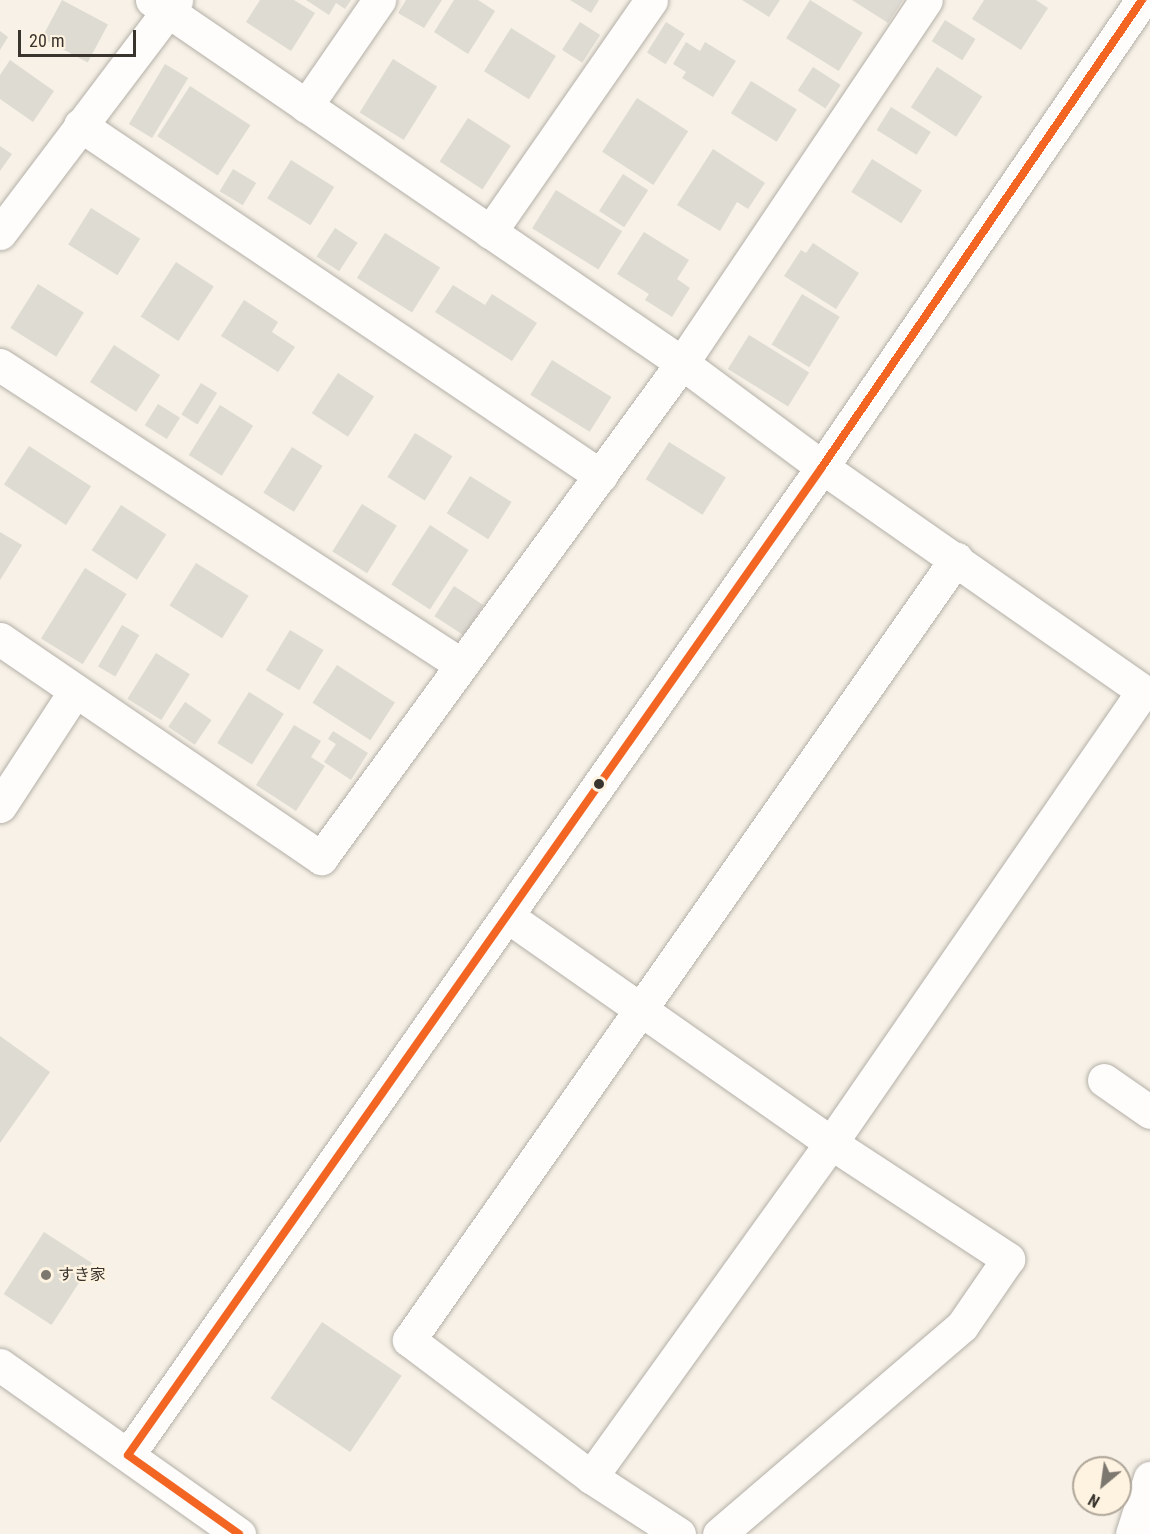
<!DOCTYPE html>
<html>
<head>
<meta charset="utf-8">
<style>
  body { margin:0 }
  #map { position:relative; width:1150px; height:1534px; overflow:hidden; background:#f7f1e7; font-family:"Roboto Condensed","Noto Sans JP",sans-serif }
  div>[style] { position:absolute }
  .building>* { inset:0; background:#dedbd3; transform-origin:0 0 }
  .roads { filter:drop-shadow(0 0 2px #b4b0a8) drop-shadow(0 0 2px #b4b0a8) }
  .minor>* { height:33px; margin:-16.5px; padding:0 16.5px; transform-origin:16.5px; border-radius:16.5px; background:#fefdfb }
  .tertiary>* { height:33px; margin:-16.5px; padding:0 16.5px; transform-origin:16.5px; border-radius:16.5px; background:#fefdfb }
  .bus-1>* { height:8px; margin:-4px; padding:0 4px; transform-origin:4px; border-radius:4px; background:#f26522 }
  .dots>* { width:16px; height:16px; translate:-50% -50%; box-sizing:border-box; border:3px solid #fef2e0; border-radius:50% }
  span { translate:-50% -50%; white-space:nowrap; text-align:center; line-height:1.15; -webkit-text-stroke:4.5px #fef2e0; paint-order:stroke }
  .poi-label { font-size:16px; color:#39352e }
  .left { translate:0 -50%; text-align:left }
  .north { position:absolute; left:1072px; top:1456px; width:60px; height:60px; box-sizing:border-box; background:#fef2e0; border:2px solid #afa699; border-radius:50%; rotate:209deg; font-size:16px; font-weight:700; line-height:24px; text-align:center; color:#39352e }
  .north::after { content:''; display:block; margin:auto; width:21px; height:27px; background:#7c776f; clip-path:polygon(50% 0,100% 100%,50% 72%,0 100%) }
  .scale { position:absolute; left:18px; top:30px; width:118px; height:27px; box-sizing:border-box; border:3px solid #39352e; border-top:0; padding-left:8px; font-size:18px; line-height:21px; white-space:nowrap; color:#39352e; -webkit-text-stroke:4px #fef2e0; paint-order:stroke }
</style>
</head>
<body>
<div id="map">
  <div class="building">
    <div style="left:62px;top:0;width:52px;height:43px;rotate:28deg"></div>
    <div style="clip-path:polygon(260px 0,294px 0,315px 13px,291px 51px,246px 22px)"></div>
    <div style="clip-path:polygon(306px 0,351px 0,345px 9px,336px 3px,329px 15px)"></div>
    <div style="clip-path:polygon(406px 0,442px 0,424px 28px,398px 13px)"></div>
    <div style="clip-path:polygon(454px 0,478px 0,495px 11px,468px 54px,434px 32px)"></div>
    <div style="clip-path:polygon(570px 0,599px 0,591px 13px)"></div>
    <div style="clip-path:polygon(742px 0,780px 0,769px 17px)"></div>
    <div style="left:810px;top:0;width:62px;height:45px;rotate:32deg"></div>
    <div style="clip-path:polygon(852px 0,903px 0,888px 23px)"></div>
    <div style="clip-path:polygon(984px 0,1036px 0,1048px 8px,1021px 50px,972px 19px)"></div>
    <div style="left:945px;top:20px;width:36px;height:25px;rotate:32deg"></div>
    <div style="left:580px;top:22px;width:24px;height:33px;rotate:33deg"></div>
    <div style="left:666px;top:22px;width:22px;height:36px;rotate:32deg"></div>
    <div style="left:511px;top:28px;width:53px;height:51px;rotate:32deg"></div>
    <div style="clip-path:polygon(0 31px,8px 37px,0 50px)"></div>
    <div style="clip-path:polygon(686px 42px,700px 51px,705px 42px,736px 61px,713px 97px,682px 78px,686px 72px,673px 64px)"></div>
    <div style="left:393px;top:59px;width:52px;height:63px;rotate:32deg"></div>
    <div style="clip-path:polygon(10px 60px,54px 91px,33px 122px,0 99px,0 75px)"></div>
    <div style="left:165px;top:64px;width:27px;height:70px;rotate:31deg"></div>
    <div style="left:813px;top:67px;width:33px;height:28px;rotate:33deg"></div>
    <div style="left:937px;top:67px;width:54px;height:48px;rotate:33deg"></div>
    <div style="left:751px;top:81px;width:54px;height:38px;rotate:32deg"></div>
    <div style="left:190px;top:86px;width:72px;height:60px;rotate:33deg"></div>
    <div style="left:637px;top:98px;width:61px;height:64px;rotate:33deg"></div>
    <div style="left:891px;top:107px;width:47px;height:27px;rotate:32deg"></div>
    <div style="left:468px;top:118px;width:51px;height:52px;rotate:33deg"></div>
    <div style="clip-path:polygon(0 146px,12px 154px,0 171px)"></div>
    <div style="clip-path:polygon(713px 149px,765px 183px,748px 209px,737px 202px,720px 231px,677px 205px)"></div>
    <div style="left:872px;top:159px;width:59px;height:39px;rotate:32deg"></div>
    <div style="left:291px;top:160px;width:51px;height:45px;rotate:32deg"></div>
    <div style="left:233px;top:169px;width:27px;height:26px;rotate:31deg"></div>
    <div style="left:623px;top:174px;width:30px;height:44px;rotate:33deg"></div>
    <div style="left:556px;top:190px;width:78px;height:45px;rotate:32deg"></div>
    <div style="left:91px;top:208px;width:58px;height:43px;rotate:32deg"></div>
    <div style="left:335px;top:228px;width:27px;height:34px;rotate:33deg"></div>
    <div style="clip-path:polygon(644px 232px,689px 260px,677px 279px,690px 288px,672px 317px,645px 300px,649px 294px,617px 274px)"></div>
    <div style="left:385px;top:233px;width:65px;height:53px;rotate:32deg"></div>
    <div style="clip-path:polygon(813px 243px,859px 273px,836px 309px,784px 276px,801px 250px,806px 253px)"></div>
    <div style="left:176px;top:262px;width:45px;height:65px;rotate:33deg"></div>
    <div style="left:38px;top:284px;width:54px;height:52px;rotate:32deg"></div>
    <div style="clip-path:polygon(453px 285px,485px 305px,492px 294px,537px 323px,512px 361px,435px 312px)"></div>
    <div style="left:802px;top:294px;width:44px;height:59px;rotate:31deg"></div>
    <div style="clip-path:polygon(244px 300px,278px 322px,272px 332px,295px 347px,278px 372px,221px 336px)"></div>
    <div style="left:749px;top:335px;width:71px;height:40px;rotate:32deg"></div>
    <div style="left:114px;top:345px;width:55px;height:44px;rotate:33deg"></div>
    <div style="left:552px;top:360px;width:70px;height:41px;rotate:32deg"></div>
    <div style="left:338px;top:373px;width:43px;height:48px;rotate:33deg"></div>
    <div style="left:201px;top:383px;width:19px;height:37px;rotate:32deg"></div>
    <div style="left:158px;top:404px;width:26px;height:25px;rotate:32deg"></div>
    <div style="left:220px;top:405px;width:39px;height:59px;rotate:32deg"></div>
    <div style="left:415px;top:433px;width:44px;height:52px;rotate:32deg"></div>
    <div style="left:669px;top:442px;width:67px;height:44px;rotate:32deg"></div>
    <div style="left:29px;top:446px;width:74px;height:46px;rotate:33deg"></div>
    <div style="left:292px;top:447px;width:36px;height:54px;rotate:32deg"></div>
    <div style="left:470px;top:476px;width:49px;height:44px;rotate:32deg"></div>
    <div style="left:362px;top:504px;width:41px;height:56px;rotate:32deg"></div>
    <div style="left:121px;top:505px;width:54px;height:54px;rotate:33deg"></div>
    <div style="left:430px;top:525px;width:46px;height:71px;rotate:33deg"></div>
    <div style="clip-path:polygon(0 532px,22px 545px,0 580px)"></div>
    <div style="left:196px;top:563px;width:62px;height:50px;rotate:32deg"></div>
    <div style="left:85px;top:568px;width:49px;height:83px;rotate:32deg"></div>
    <div style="left:454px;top:586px;width:35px;height:36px;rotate:33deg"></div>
    <div style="left:122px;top:625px;width:20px;height:48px;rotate:30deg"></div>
    <div style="left:290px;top:630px;width:39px;height:47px;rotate:31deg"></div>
    <div style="left:156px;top:653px;width:40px;height:54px;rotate:32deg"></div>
    <div style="left:337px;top:665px;width:69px;height:45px;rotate:33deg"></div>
    <div style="left:249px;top:692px;width:41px;height:60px;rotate:32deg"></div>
    <div style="left:185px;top:702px;width:32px;height:30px;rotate:34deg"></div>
    <div style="clip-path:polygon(294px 725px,321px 741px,311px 757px,325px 766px,296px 811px,256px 785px)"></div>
    <div style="clip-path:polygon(333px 731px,368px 753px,351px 780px,324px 762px,336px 744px,328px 739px)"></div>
    <div style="clip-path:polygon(0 1036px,50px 1072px,0 1143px)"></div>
    <div style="left:44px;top:1232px;width:57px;height:74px;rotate:33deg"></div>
    <div style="left:322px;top:1322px;width:96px;height:92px;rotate:34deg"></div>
  </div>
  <div class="roads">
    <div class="minor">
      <div style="left:306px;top:106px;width:129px;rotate:-55.4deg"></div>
      <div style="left:80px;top:125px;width:628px;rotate:33.97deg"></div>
      <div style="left:490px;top:232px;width:282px;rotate:-55.2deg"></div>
      <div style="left:0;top:233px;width:292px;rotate:-52.9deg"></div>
      <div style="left:0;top:365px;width:549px;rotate:33.02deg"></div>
      <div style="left:0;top:639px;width:389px;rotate:34.3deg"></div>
      <div style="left:321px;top:858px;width:613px;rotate:-53.9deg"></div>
      <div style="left:682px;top:363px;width:437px;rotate:-56.1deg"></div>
      <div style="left:0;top:806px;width:137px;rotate:-56.9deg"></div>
      <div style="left:507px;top:916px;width:396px;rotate:35deg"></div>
      <div style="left:831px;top:1143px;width:212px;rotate:33.2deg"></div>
      <div style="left:1008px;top:1259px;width:81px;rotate:124.5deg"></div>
      <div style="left:962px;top:1326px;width:320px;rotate:139.4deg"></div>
      <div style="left:1104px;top:1080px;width:56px;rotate:34.8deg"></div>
      <div style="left:591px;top:1477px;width:411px;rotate:-54.3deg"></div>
      <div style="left:831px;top:1143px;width:549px;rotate:-55.38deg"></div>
      <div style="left:1143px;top:691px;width:391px;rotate:-145.1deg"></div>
      <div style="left:679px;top:1534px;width:105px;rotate:-147.1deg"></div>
      <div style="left:591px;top:1477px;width:228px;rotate:-143deg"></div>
      <div style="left:409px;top:1340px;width:954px;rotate:-54.99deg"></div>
      <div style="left:1132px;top:1534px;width:59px;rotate:-72.2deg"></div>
    </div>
    <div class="tertiary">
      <div style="left:152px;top:0;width:642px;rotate:34.41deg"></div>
      <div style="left:682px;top:363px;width:174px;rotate:36.6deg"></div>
      <div style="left:0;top:1365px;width:293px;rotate:35.3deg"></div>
      <div style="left:128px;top:1455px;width:1207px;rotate:-54.91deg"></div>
      <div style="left:822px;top:467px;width:566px;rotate:-55.58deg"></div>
    </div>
  </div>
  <div class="bus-1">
    <div style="left:239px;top:1534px;width:136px;rotate:-144.6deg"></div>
    <div style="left:128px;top:1455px;width:1207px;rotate:-54.91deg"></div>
    <div style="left:822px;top:467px;width:566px;rotate:-55.58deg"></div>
  </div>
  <div class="dots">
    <div style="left:599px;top:784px;background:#39352e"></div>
    <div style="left:46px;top:1275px;background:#7c776f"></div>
  </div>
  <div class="poi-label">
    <span class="left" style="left:58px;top:1275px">すき家</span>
  </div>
  <div class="north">N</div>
  <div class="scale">20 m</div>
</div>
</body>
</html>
